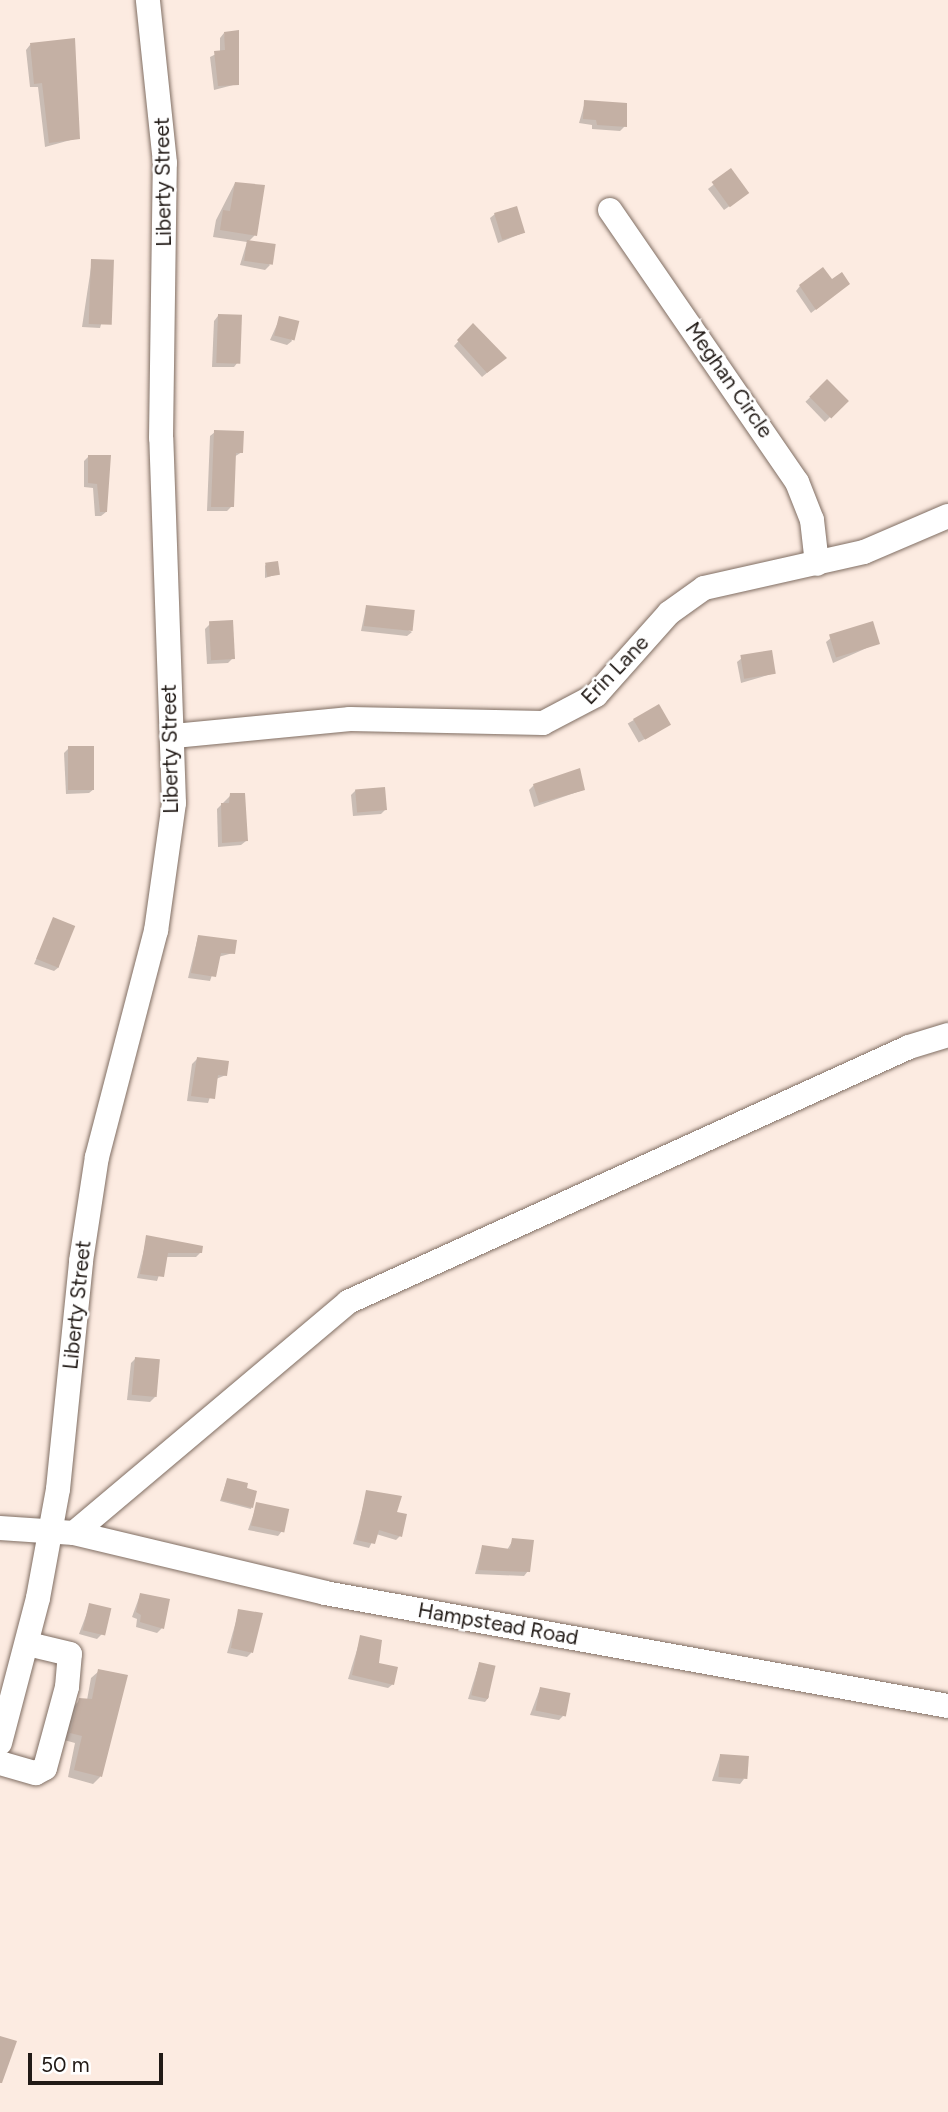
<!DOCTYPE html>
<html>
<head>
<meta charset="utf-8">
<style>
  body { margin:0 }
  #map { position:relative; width:948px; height:2112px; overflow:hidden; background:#fcebe1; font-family:Figtree,sans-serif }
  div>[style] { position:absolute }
  .shadow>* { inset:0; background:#0003; transform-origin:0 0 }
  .building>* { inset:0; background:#c4b0a4; transform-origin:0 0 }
  .roads { filter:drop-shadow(0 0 2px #806e63) drop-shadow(0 0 2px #806e63) }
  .minor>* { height:24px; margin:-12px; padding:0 12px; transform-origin:12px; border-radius:12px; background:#fff }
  span { translate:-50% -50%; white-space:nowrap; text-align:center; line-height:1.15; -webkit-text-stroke:5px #fff; paint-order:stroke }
  .street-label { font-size:21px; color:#211a16 }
  .scale { position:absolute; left:28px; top:2053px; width:135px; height:32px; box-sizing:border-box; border:4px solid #211a16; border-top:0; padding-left:9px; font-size:21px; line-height:24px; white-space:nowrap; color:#211a16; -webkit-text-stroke:5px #fff; paint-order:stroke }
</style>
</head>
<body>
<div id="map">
  <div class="shadow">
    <div style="clip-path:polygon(224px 33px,237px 84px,214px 90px,210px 57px,220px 52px,220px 38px)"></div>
    <div style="clip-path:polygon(74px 40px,78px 138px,45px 147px,38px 87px,30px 87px,26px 50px,30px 45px)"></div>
    <div style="clip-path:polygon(585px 102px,625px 126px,620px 131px,592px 129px,592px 125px,579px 123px)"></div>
    <div style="clip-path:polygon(731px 171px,742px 197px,724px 210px,708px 189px)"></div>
    <div style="clip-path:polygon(235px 183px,255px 235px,248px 242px,270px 265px,265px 270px,240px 265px,247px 242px,213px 237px,216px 220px)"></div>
    <div style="clip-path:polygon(495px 214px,523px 233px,498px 243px,490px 218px)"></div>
    <div style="clip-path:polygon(92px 261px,112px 262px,111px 289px,100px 328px,82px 327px)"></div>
    <div style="clip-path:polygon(800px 286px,843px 288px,811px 313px,796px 291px)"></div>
    <div style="clip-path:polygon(218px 316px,238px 362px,234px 367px,212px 367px,214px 321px)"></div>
    <div style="clip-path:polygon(280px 318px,292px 341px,287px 345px,270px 340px)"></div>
    <div style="clip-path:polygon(473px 325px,500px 362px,482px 377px,454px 346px)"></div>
    <div style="left:827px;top:381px;width:28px;height:30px;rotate:46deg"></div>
    <div style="clip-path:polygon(215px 432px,242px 452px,234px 457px,232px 506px,227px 511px,207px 511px,210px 436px)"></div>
    <div style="clip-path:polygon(89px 456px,106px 512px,101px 516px,95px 516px,93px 488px,84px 487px,84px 461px)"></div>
    <div style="clip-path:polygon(265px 565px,278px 574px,265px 578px)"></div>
    <div style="clip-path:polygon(366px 607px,412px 632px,407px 636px,361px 631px)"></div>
    <div style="clip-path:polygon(210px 624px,233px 658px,228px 663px,207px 664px,205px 629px)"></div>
    <div style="clip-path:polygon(831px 638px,878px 643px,833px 663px,826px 642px)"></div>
    <div style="clip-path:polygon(742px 658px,775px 673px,741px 683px,737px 662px)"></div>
    <div style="left:658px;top:706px;width:22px;height:35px;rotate:60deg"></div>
    <div style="clip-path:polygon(69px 748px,94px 789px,89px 793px,66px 794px,64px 753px)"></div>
    <div style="clip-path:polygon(534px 785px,583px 790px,534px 807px,529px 790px)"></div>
    <div style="clip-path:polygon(356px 790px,386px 809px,381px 814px,353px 816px,351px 795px)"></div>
    <div style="clip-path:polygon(231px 795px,246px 841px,241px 845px,218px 847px,217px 809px)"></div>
    <div style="clip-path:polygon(54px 919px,59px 967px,54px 971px,34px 964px)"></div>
    <div style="clip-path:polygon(198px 937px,233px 953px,218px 957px,210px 981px,188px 978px)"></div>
    <div style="clip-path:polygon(197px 1059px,226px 1075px,216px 1079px,208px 1103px,187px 1101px,192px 1064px)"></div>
    <div style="clip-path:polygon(147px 1237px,201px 1252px,196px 1257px,165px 1257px,157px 1281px,137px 1278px)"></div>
    <div style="clip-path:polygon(136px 1358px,155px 1397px,150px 1402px,127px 1400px,131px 1363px)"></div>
    <div style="clip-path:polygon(227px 1480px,255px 1492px,251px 1509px,220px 1501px)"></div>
    <div style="clip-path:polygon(367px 1492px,395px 1513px,400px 1536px,396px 1540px,376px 1534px,369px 1548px,353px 1544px)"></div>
    <div style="clip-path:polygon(257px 1504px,282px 1531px,278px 1536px,248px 1530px)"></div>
    <div style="clip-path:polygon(513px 1540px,528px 1571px,524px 1576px,475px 1574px,482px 1547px,507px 1550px)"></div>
    <div style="clip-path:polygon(140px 1595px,162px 1628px,157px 1633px,136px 1627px,137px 1619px,132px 1617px)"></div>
    <div style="clip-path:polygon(90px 1605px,102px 1634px,97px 1639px,79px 1634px)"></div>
    <div style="clip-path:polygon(239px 1611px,251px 1653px,247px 1657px,227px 1653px)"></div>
    <div style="clip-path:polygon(361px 1637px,393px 1684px,388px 1688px,348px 1679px)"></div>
    <div style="clip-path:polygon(479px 1664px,489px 1697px,485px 1702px,468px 1699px)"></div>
    <div style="clip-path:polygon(99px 1671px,100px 1777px,93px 1784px,68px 1777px,75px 1743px,64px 1740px,73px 1707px,80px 1700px,87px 1700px,91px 1678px)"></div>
    <div style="clip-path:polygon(540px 1689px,563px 1716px,559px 1720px,530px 1715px)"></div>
    <div style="clip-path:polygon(720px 1756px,744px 1779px,740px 1784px,712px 1781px)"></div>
  </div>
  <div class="building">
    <div style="clip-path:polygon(239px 30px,239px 85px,218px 86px,214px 51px,225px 50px,224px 32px)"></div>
    <div style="clip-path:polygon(75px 38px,80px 139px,49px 143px,42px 83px,34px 84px,30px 43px)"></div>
    <div style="clip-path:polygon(584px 100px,627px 103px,627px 127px,597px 125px,596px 120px,583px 119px)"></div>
    <div style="left:731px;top:168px;width:31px;height:24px;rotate:54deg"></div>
    <div style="clip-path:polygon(235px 182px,265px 185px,257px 236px,220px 230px,223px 210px,230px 211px)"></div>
    <div style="left:517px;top:206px;width:28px;height:24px;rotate:73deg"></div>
    <div style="left:247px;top:240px;width:29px;height:21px;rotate:8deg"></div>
    <div style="left:91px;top:259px;width:23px;height:65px;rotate:2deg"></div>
    <div style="clip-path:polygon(823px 267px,832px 279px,842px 272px,850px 284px,816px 310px,799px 285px)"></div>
    <div style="left:218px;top:314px;width:24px;height:49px;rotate:2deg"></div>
    <div style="left:279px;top:316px;width:21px;height:20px;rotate:14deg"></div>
    <div style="clip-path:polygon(473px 323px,507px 358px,487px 373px,457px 340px)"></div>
    <div style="left:827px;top:379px;width:31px;height:25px;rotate:45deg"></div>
    <div style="clip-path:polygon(214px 430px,244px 431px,243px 453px,236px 453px,234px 507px,211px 507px)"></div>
    <div style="clip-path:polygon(88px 455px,111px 455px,107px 512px,100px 512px,97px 484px,88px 483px)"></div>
    <div style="left:278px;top:561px;width:14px;height:13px;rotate:82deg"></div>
    <div style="left:366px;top:605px;width:49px;height:21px;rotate:6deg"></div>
    <div style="left:233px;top:620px;width:39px;height:24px;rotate:87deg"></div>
    <div style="left:873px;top:621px;width:24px;height:46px;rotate:73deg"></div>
    <div style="left:772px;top:650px;width:24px;height:32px;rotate:81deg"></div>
    <div style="left:659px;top:704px;width:24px;height:30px;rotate:60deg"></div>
    <div style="left:68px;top:746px;width:26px;height:44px"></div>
    <div style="clip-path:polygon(580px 768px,585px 790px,539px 803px,533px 784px)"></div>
    <div style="left:385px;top:787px;width:23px;height:30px;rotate:85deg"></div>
    <div style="clip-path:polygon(230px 793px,245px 793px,248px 841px,222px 843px,221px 803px,229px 803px)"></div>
    <div style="left:53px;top:917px;width:24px;height:45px;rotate:22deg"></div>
    <div style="clip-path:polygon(198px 935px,237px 940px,235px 954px,221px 953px,216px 977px,191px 973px)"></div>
    <div style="clip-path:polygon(197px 1057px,229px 1061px,227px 1076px,218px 1075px,215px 1099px,191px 1096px)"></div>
    <div style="clip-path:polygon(146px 1235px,203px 1246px,202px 1253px,168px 1253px,164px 1277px,140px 1274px)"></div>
    <div style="left:135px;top:1357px;width:25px;height:38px;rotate:5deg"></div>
    <div style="clip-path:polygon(227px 1478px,248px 1483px,247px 1488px,257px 1491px,253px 1508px,221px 1500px)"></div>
    <div style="clip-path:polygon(366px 1490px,402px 1496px,397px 1512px,407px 1514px,402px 1537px,379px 1530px,375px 1544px,356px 1540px)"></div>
    <div style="left:256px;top:1502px;width:34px;height:24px;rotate:12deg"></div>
    <div style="clip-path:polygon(512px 1538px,534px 1540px,530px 1572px,478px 1570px,482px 1545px,510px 1549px)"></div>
    <div style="clip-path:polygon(140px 1593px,170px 1599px,164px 1629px,140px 1622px,141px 1615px,136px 1612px)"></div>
    <div style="left:89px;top:1603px;width:23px;height:28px;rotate:13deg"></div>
    <div style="clip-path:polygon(238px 1609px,263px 1613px,253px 1653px,231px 1648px)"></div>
    <div style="clip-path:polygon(360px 1635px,382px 1640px,379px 1663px,398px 1667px,394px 1685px,352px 1675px)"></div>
    <div style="left:479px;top:1662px;width:17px;height:34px;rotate:13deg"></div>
    <div style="clip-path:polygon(98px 1669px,128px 1675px,102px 1777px,74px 1770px,82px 1736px,70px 1733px,79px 1698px,92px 1699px)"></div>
    <div style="left:540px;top:1687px;width:31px;height:24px;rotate:11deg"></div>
    <div style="left:720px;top:1754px;width:29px;height:23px;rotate:4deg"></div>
    <div style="clip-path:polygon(0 2036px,17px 2041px,2px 2083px,0 2083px)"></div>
  </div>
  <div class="roads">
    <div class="minor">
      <div style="left:610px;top:210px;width:330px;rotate:55.5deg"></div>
      <div style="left:797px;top:482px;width:41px;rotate:68.5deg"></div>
      <div style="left:812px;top:520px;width:44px;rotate:83.5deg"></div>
      <div style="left:174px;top:736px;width:177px;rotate:-5.5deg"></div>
      <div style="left:350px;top:719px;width:193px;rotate:1.2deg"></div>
      <div style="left:543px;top:723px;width:60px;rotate:-27.8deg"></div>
      <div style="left:596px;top:695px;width:110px;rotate:-48.3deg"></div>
      <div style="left:669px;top:613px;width:43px;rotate:-35.5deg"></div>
      <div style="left:704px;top:588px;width:164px;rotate:-12.7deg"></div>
      <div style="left:864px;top:552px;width:91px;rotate:-23.2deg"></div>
      <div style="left:0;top:1528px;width:74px;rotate:3.9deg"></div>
      <div style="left:74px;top:1533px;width:258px;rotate:13.4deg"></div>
      <div style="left:325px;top:1593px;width:633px;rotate:10.28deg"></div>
      <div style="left:74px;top:1533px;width:358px;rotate:-40.1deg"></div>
      <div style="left:348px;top:1302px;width:616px;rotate:-24.44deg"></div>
      <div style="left:909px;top:1047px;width:41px;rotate:-17.1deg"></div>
      <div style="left:0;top:1743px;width:150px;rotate:-75.3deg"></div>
      <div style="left:38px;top:1598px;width:111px;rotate:-79.6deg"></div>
      <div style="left:58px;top:1489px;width:229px;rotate:-84.2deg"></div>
      <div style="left:81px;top:1261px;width:105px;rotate:-81.3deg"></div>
      <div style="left:97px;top:1157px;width:234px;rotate:-75.4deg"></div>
      <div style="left:156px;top:931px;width:129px;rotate:-82deg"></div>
      <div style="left:174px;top:803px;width:365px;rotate:-92deg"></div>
      <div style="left:161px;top:438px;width:275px;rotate:-89.2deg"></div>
      <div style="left:165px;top:163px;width:164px;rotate:-96deg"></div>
      <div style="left:0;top:1763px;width:37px;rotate:16deg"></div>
      <div style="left:36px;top:1773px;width:10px;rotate:-29deg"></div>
      <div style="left:45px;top:1768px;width:84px;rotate:-74.8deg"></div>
      <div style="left:67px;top:1687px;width:33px;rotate:-85deg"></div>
      <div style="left:70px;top:1654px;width:43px;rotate:-166.6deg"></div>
    </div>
  </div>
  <div class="street-label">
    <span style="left:163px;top:182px;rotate:-91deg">Liberty Street</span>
    <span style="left:729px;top:380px;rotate:55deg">Meghan Circle</span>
    <span style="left:615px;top:670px;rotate:-46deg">Erin Lane</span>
    <span style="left:170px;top:749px;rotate:-91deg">Liberty Street</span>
    <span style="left:77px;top:1305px;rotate:-84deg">Liberty Street</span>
    <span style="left:498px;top:1624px;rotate:10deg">Hampstead Road</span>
  </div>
  <div class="scale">50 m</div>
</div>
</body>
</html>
